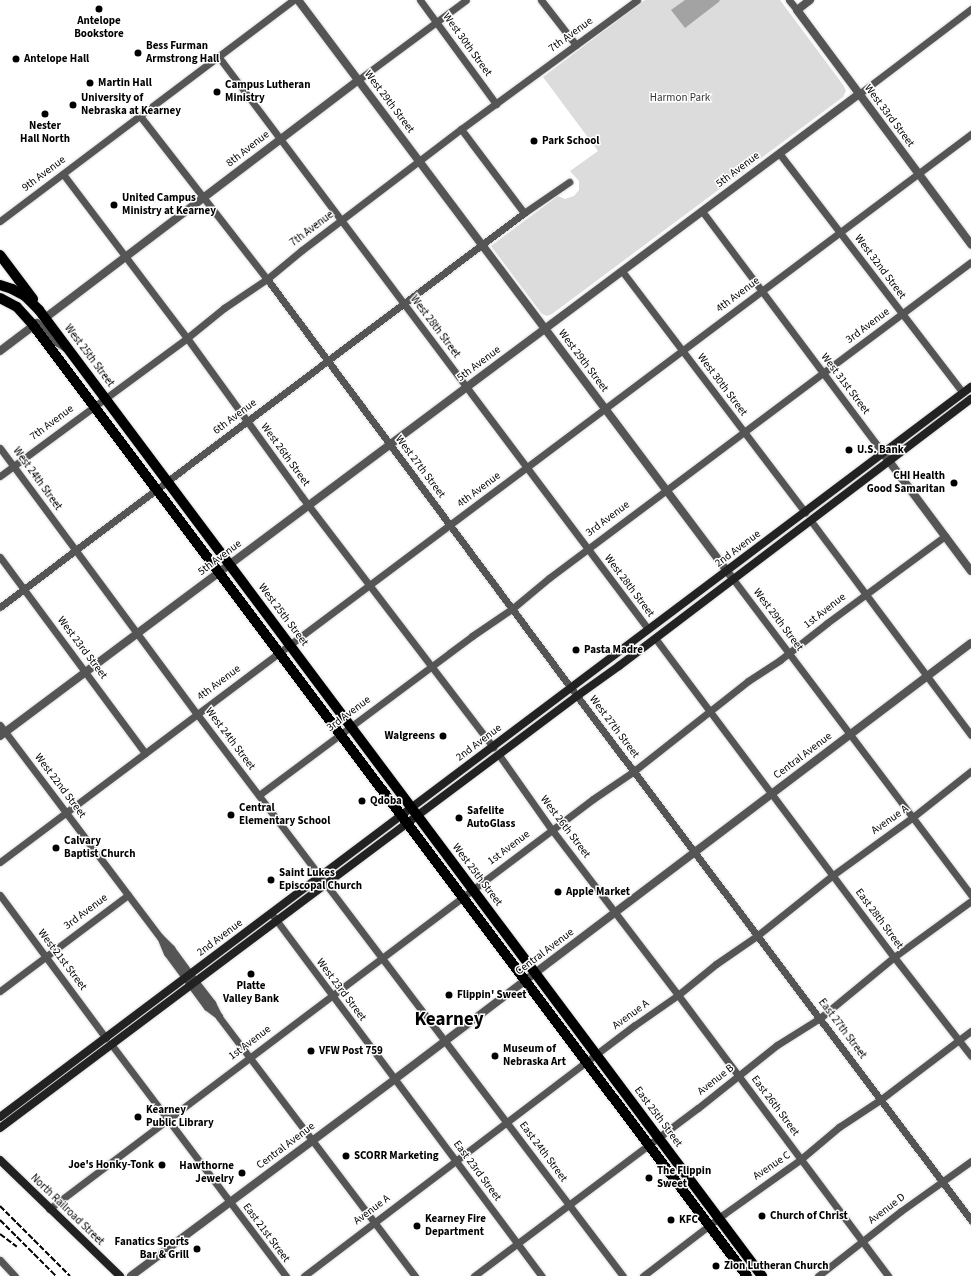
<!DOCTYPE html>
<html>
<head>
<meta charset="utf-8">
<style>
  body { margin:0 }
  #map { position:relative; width:971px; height:1276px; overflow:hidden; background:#fff; font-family:"Source Sans 3",sans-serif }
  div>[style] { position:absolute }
  .green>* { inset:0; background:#dcdcdc }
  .water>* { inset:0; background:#a3a3a3 }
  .roads { filter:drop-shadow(0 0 1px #dbdbdb) drop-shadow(0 0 1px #dbdbdb) }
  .minor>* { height:7px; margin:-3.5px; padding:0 3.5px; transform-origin:3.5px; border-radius:3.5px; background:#555 }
  .tertiary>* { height:8px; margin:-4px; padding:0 4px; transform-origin:4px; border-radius:4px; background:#555 }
  .secondary>* { height:8px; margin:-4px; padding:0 4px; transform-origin:4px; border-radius:4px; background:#222 }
  .primary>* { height:10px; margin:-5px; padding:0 5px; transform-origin:5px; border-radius:5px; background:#000 }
  .rail>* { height:2px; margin-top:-1px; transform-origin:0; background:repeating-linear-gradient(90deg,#000 0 6px,transparent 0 8px) }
  .dots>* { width:11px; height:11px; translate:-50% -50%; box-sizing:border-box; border:2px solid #fff; border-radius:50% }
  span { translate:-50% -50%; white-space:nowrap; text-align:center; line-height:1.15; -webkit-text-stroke:3px #fff; paint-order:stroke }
  .poi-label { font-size:11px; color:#000; font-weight:700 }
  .left { translate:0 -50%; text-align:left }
  .right { translate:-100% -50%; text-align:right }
  .street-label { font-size:11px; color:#000 }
  .park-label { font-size:11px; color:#333 }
  .town-label { font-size:19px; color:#000; font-weight:700 }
</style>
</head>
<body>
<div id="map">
  <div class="green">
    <div style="clip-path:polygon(645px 0,780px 0,844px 86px,846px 91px,843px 97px,552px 314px,547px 316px,542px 314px,491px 246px,558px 196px,565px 199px,574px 196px,579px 190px,579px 181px,570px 171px,598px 151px,543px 77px)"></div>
  </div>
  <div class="water">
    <div style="clip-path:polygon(685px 0,719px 0,720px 1px,685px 28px,671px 10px)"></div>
  </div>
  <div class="roads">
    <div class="minor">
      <div style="left:420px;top:0;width:129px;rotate:53.8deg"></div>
      <div style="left:541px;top:0;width:57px;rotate:52.1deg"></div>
      <div style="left:789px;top:0;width:13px;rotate:51deg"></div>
      <div style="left:218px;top:56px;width:716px;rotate:53.11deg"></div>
      <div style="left:358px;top:80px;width:134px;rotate:-36.5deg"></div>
      <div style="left:859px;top:94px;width:141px;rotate:-37.2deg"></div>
      <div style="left:140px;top:116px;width:207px;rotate:52.1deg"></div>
      <div style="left:267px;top:279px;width:510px;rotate:53.38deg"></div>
      <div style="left:571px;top:688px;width:666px;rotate:53.06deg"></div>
      <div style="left:461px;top:129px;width:105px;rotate:53.1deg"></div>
      <div style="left:779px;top:153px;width:302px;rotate:52.5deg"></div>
      <div style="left:63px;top:174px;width:206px;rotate:52.9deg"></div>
      <div style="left:187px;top:338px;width:196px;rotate:54.1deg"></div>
      <div style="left:302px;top:497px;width:315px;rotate:52.6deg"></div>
      <div style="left:702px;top:211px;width:302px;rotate:53.2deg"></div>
      <div style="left:0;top:221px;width:367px;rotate:-37deg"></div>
      <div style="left:622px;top:271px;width:303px;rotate:52.8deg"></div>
      <div style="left:0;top:448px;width:331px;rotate:53.5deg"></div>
      <div style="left:197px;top:714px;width:705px;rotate:52.84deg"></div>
      <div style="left:0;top:476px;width:232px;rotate:-36.4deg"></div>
      <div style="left:187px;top:338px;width:48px;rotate:-39deg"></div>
      <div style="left:224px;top:308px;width:52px;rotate:-34deg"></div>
      <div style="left:267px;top:279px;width:45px;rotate:-39.6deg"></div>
      <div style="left:302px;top:250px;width:200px;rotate:-37.3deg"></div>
      <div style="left:461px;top:129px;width:218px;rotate:-36.2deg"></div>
      <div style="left:811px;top:521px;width:267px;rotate:53.2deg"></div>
      <div style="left:0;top:557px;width:244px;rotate:53.5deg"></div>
      <div style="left:733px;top:579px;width:396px;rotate:53deg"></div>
      <div style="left:0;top:607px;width:656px;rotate:-36.94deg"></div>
      <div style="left:524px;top:213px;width:55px;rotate:-34.6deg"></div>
      <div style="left:655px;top:638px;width:399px;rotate:53.2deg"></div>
      <div style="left:894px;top:957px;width:125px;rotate:52.1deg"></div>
      <div style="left:0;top:725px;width:266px;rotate:53deg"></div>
      <div style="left:160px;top:937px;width:16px;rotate:45deg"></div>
      <div style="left:171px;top:948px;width:41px;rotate:54deg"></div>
      <div style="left:195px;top:981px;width:28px;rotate:52deg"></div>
      <div style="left:212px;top:1003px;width:16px;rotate:63deg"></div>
      <div style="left:219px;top:1017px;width:325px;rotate:52.9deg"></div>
      <div style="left:499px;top:755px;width:92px;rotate:54.8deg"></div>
      <div style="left:552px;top:830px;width:208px;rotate:52.6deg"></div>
      <div style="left:678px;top:995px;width:351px;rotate:53.2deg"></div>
      <div style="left:259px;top:795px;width:266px;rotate:-36.7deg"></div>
      <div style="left:472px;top:636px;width:50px;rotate:-34.3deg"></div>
      <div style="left:513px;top:608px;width:47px;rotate:-39.8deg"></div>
      <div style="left:549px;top:578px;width:527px;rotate:-36.83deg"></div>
      <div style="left:0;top:862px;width:1214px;rotate:-36.86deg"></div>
      <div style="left:0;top:895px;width:178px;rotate:53.5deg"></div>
      <div style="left:271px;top:913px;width:453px;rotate:53.3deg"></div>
      <div style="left:161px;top:939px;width:15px;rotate:67deg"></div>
      <div style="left:167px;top:953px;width:67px;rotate:53.5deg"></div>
      <div style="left:207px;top:1007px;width:15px;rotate:37deg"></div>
      <div style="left:0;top:991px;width:160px;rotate:-36.9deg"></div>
      <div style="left:111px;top:1044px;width:291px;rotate:53deg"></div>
      <div style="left:49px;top:1209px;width:681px;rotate:-37deg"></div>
      <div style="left:593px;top:799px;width:50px;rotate:-34.3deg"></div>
      <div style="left:634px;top:771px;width:145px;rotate:-38.3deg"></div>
      <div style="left:748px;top:681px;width:38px;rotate:-33deg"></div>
      <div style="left:780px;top:660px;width:60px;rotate:-38.2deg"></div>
      <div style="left:827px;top:623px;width:147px;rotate:-36.4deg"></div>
      <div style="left:0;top:1260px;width:22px;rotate:47deg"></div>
      <div style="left:304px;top:1276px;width:415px;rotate:-37.2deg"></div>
      <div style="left:635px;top:1025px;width:52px;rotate:-34.9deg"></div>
      <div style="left:678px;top:995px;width:49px;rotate:-39.2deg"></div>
      <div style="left:716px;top:964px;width:51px;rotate:-34.6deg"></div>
      <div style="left:758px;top:935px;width:96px;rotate:-38.7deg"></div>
      <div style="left:833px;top:875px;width:99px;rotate:-35.9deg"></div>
      <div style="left:913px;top:817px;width:74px;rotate:-38.4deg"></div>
      <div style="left:474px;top:1276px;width:280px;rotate:-36.9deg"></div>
      <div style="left:698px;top:1108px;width:101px;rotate:-38.6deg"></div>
      <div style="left:777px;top:1045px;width:51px;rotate:-32.1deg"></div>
      <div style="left:820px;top:1018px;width:96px;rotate:-39.5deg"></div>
      <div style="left:894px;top:957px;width:95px;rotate:-36deg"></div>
      <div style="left:643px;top:1276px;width:102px;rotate:-37.4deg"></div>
      <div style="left:724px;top:1214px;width:95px;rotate:-35.5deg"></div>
      <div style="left:801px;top:1159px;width:50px;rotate:-40.1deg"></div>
      <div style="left:839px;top:1127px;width:49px;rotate:-33.4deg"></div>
      <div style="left:880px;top:1100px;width:114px;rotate:-37.2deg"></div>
      <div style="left:818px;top:1276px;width:105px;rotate:-38.1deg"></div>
      <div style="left:901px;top:1211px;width:86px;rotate:-35.5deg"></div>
    </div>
    <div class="tertiary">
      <div style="left:298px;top:0;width:724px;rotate:53.08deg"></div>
      <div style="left:810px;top:0;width:16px;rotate:142deg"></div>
      <div style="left:797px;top:10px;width:292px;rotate:53.4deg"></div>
      <div style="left:45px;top:318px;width:393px;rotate:-37.2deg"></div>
      <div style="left:0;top:351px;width:46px;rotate:-37.1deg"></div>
      <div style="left:37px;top:323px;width:28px;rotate:44deg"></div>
      <div style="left:57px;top:342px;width:11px;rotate:34deg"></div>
      <div style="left:883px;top:453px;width:147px;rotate:53.3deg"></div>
      <div style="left:0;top:736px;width:1072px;rotate:-36.77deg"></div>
      <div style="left:131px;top:1276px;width:329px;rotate:-36.7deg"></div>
      <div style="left:395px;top:1079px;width:722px;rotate:-37.12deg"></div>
    </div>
    <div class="secondary">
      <div style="left:0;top:1117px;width:1215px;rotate:-36.94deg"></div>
      <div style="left:0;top:1128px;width:721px;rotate:-36.82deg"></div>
      <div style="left:577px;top:696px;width:52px;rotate:-35.5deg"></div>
      <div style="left:619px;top:666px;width:442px;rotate:-37.2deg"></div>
      <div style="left:0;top:1160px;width:167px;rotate:44deg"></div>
    </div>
    <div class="primary">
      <div style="left:0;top:255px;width:55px;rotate:53.1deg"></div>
      <div style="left:0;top:285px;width:13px;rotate:18deg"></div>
      <div style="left:12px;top:289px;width:15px;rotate:28deg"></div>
      <div style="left:25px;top:296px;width:20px;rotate:45deg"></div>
      <div style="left:39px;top:310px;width:1207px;rotate:53.19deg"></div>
      <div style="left:0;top:298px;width:19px;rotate:28deg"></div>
      <div style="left:17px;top:307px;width:24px;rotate:48deg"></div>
      <div style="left:33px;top:325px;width:1189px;rotate:53.1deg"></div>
    </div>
  </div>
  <div class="rail">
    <div style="left:0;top:1206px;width:99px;rotate:45deg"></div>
    <div style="left:0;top:1220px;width:79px;rotate:45deg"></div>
    <div style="left:0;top:1234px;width:21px;rotate:37deg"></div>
  </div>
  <div class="dots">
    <div style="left:99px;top:9px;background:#000"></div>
    <div style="left:138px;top:53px;background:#000"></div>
    <div style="left:16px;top:59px;background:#000"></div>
    <div style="left:90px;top:83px;background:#000"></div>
    <div style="left:217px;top:92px;background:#000"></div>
    <div style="left:73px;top:105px;background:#000"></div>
    <div style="left:45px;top:114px;background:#000"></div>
    <div style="left:534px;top:141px;background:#000"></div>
    <div style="left:114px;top:205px;background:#000"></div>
    <div style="left:849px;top:450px;background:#000"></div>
    <div style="left:954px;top:483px;background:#000"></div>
    <div style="left:576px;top:650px;background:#000"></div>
    <div style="left:443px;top:736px;background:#000"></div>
    <div style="left:362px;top:801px;background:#000"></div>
    <div style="left:231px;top:815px;background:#000"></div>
    <div style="left:459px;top:818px;background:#000"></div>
    <div style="left:56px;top:848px;background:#000"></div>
    <div style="left:271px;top:880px;background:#000"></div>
    <div style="left:558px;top:892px;background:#000"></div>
    <div style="left:251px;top:974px;background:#000"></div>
    <div style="left:449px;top:995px;background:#000"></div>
    <div style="left:311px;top:1051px;background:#000"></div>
    <div style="left:495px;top:1056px;background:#000"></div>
    <div style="left:138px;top:1117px;background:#000"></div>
    <div style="left:346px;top:1156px;background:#000"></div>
    <div style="left:162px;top:1165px;background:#000"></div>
    <div style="left:242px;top:1173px;background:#000"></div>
    <div style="left:649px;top:1178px;background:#000"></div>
    <div style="left:762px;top:1216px;background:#000"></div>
    <div style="left:671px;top:1220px;background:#000"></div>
    <div style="left:417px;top:1226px;background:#000"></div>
    <div style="left:197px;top:1249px;background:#000"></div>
    <div style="left:716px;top:1266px;background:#000"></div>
  </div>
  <div class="poi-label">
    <span style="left:99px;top:28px">Antelope<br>Bookstore</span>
    <span class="left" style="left:146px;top:53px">Bess Furman<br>Armstrong Hall</span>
    <span class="left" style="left:24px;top:59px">Antelope Hall</span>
    <span class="left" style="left:98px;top:83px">Martin Hall</span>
    <span class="left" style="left:225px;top:92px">Campus Lutheran<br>Ministry</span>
    <span class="left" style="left:81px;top:105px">University of<br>Nebraska at Kearney</span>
    <span style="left:45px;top:133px">Nester<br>Hall North</span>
    <span class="left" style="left:542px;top:141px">Park School</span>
    <span class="left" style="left:122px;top:205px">United Campus<br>Ministry at Kearney</span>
    <span class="left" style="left:857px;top:450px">U.S. Bank</span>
    <span class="right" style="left:945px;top:483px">CHI Health<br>Good Samaritan</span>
    <span class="left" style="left:584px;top:650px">Pasta Madre</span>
    <span class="right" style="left:435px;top:736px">Walgreens</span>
    <span class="left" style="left:370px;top:801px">Qdoba</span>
    <span class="left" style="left:239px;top:815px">Central<br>Elementary School</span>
    <span class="left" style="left:467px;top:818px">Safelite<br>AutoGlass</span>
    <span class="left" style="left:64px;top:848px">Calvary<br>Baptist Church</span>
    <span class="left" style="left:279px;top:880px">Saint Lukes<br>Episcopal Church</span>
    <span class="left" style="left:566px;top:892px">Apple Market</span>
    <span style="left:251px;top:993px">Platte<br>Valley Bank</span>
    <span class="left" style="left:457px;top:995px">Flippin' Sweet</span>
    <span class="left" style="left:503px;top:1056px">Museum of<br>Nebraska Art</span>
    <span class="left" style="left:319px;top:1051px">VFW Post 759</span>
    <span class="left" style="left:146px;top:1117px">Kearney<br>Public Library</span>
    <span class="left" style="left:354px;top:1156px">SCORR Marketing</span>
    <span class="right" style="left:154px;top:1165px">Joe's Honky-Tonk</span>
    <span class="right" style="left:234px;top:1173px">Hawthorne<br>Jewelry</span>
    <span class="left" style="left:657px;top:1178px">The Flippin<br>Sweet</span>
    <span class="left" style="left:770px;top:1216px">Church of Christ</span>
    <span class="left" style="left:425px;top:1226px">Kearney Fire<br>Department</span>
    <span class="left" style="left:679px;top:1220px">KFC</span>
    <span class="right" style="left:189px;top:1249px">Fanatics Sports<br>Bar &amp; Grill</span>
    <span class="left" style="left:724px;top:1266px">Zion Lutheran Church</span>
  </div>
  <div class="street-label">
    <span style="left:571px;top:35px;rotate:-36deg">7th Avenue</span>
    <span style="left:467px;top:45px;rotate:54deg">West 30th Street</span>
    <span style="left:389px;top:102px;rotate:53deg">West 29th Street</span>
    <span style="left:889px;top:116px;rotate:53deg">West 33rd Street</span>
    <span style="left:248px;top:149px;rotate:-38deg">8th Avenue</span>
    <span style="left:738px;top:170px;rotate:-37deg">5th Avenue</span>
    <span style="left:44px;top:174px;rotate:-37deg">9th Avenue</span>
    <span style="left:312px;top:229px;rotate:-37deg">7th Avenue</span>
    <span style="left:880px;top:267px;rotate:53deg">West 32nd Street</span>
    <span style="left:738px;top:295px;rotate:-37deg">4th Avenue</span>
    <span style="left:868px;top:326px;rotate:-37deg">3rd Avenue</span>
    <span style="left:435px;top:327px;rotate:53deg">West 28th Street</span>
    <span style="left:89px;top:356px;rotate:53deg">West 25th Street</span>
    <span style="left:583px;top:361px;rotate:53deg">West 29th Street</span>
    <span style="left:479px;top:364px;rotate:-37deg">5th Avenue</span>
    <span style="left:845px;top:384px;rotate:53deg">West 31st Street</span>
    <span style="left:722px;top:385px;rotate:53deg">West 30th Street</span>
    <span style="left:235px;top:417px;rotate:-37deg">6th Avenue</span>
    <span style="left:52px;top:423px;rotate:-37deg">7th Avenue</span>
    <span style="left:285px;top:455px;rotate:54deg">West 26th Street</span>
    <span style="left:420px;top:467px;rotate:53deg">West 27th Street</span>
    <span style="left:37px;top:479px;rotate:54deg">West 24th Street</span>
    <span style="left:479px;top:490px;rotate:-37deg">4th Avenue</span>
    <span style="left:608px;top:519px;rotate:-37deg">3rd Avenue</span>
    <span style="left:738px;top:549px;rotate:-37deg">2nd Avenue</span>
    <span style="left:220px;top:558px;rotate:-37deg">5th Avenue</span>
    <span style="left:629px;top:586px;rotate:53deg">West 28th Street</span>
    <span style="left:825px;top:611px;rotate:-38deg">1st Avenue</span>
    <span style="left:283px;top:615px;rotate:53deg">West 25th Street</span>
    <span style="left:778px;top:620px;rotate:53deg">West 29th Street</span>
    <span style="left:82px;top:648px;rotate:53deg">West 23rd Street</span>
    <span style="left:219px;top:683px;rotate:-37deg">4th Avenue</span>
    <span style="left:349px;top:714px;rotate:-37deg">3rd Avenue</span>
    <span style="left:614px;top:727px;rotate:53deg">West 27th Street</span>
    <span style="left:230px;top:739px;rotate:53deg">West 24th Street</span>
    <span style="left:479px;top:743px;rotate:-37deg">2nd Avenue</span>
    <span style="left:803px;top:756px;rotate:-37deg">Central Avenue</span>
    <span style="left:60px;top:786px;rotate:53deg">West 22nd Street</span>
    <span style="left:890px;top:820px;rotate:-35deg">Avenue A</span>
    <span style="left:565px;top:827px;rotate:53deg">West 26th Street</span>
    <span style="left:509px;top:848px;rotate:-37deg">1st Avenue</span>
    <span style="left:477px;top:875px;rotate:53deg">West 25th Street</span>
    <span style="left:86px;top:912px;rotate:-37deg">3rd Avenue</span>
    <span style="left:879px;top:919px;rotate:53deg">East 28th Street</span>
    <span style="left:220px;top:938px;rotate:-37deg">2nd Avenue</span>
    <span style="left:545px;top:952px;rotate:-37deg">Central Avenue</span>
    <span style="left:62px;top:960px;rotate:53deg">West 21st Street</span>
    <span style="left:341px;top:990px;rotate:53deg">West 23rd Street</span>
    <span style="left:631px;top:1015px;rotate:-36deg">Avenue A</span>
    <span style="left:842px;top:1029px;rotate:53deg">East 27th Street</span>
    <span style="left:250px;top:1043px;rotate:-37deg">1st Avenue</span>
    <span style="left:716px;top:1080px;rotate:-38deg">Avenue B</span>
    <span style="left:775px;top:1106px;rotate:53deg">East 26th Street</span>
    <span style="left:658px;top:1117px;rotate:53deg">East 25th Street</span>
    <span style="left:286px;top:1146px;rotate:-37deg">Central Avenue</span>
    <span style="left:543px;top:1152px;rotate:53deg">East 24th Street</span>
    <span style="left:772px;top:1166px;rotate:-34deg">Avenue C</span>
    <span style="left:477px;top:1171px;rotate:53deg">East 23rd Street</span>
    <span style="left:887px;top:1209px;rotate:-37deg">Avenue D</span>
    <span style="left:67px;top:1210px;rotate:44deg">North Railroad Street</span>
    <span style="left:372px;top:1210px;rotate:-37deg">Avenue A</span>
    <span style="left:266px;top:1233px;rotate:53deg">East 21st Street</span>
  </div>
  <div class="park-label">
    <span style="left:680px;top:98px">Harmon Park</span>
  </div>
  <div class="town-label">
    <span style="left:449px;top:1020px">Kearney</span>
  </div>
</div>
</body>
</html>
